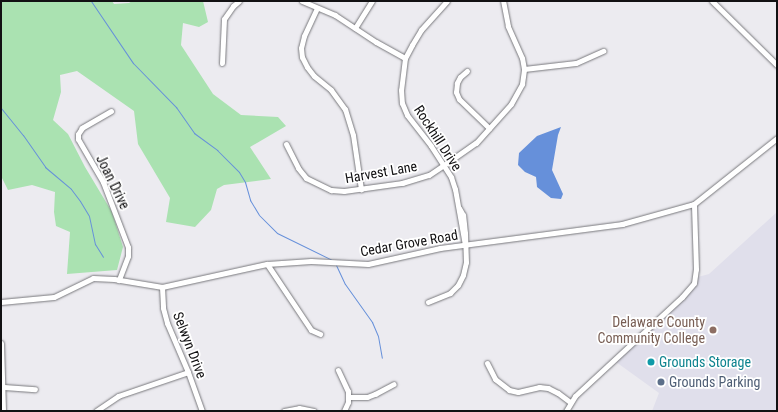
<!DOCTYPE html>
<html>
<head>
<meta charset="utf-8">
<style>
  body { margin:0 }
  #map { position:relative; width:778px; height:412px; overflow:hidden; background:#ecebf0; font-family:"Roboto Condensed",sans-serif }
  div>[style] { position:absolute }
  .built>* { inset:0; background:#e0dfeb }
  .green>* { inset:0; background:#aae2b1 }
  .water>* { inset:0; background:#6690da }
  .stream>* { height:1px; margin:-0.5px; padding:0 0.5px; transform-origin:0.5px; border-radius:0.5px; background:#6690da }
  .roads { filter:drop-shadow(0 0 1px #78787c) drop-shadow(0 0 1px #78787c) }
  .minor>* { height:5px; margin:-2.5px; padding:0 2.5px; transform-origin:2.5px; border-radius:2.5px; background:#fff }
  .dots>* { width:11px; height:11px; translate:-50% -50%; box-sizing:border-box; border:2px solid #fff; border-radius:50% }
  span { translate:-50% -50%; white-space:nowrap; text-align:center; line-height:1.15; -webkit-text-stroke:3.5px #fff; paint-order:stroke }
  .street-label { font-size:14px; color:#121113 }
  .education-label { font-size:14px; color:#785e54 }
  .right { translate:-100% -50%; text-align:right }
  .culture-label { font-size:14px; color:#0d838f }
  .left { translate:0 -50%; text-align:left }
  .service-label { font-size:14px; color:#4e5e75 }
  .frame { position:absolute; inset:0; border:2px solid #121113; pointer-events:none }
</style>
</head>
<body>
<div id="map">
  <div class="built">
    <div style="clip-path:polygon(777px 212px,777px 411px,652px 411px,659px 393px,616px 362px,684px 298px,691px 291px,698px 277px,709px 274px)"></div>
  </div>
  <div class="green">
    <div style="clip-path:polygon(1px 1px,112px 1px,114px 4px,129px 3px,132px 1px,203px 1px,208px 22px,199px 27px,183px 23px,181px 45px,213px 94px,241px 115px,278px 117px,286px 126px,250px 147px,271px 179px,224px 185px,217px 189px,211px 210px,195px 227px,166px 222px,170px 198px,138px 144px,134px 111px,77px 71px,60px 75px,61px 92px,53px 120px,68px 134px,85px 167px,112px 212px,123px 247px,117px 270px,67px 274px,70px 232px,56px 226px,54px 212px,55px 192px,32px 185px,8px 190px,1px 176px)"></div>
  </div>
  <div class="water">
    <div style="clip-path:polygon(561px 127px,558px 135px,552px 170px,563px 194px,561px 199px,551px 198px,537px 187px,536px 177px,525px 172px,518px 165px,519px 153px,537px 136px)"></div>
  </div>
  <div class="stream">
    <div style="left:91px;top:1px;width:75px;rotate:55.9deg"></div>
    <div style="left:133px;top:63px;width:62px;rotate:45.7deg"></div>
    <div style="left:176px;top:107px;width:32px;rotate:55deg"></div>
    <div style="left:194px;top:133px;width:29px;rotate:36deg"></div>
    <div style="left:217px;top:150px;width:31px;rotate:45deg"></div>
    <div style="left:239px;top:172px;width:12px;rotate:59deg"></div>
    <div style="left:245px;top:182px;width:19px;rotate:74deg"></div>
    <div style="left:250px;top:200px;width:17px;rotate:59deg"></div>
    <div style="left:259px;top:215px;width:25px;rotate:45deg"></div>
    <div style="left:277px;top:233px;width:61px;rotate:26.1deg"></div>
    <div style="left:1px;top:108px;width:35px;rotate:51deg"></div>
    <div style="left:23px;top:135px;width:39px;rotate:55deg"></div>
    <div style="left:45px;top:167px;width:34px;rotate:40deg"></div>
    <div style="left:71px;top:189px;width:15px;rotate:53deg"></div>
    <div style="left:80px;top:201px;width:17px;rotate:59deg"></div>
    <div style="left:89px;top:216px;width:29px;rotate:78deg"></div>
    <div style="left:95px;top:244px;width:15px;rotate:58deg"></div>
    <div style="left:336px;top:265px;width:21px;rotate:65deg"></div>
    <div style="left:345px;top:284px;width:47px;rotate:54.6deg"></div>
    <div style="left:372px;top:322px;width:15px;rotate:67deg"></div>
    <div style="left:378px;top:336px;width:22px;rotate:80deg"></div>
  </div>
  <div class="roads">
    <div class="minor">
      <div style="left:302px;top:1px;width:36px;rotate:23deg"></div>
      <div style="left:335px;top:15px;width:49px;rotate:33.4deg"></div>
      <div style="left:376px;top:42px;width:33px;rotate:29deg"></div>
      <div style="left:447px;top:1px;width:39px;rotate:132deg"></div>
      <div style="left:421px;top:30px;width:17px;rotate:121deg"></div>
      <div style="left:412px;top:45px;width:15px;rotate:118deg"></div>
      <div style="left:405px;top:58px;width:32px;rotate:97deg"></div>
      <div style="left:401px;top:90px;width:13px;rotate:86deg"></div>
      <div style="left:402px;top:103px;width:13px;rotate:67deg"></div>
      <div style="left:407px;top:115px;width:39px;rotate:52deg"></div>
      <div style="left:431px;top:146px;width:37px;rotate:57deg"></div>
      <div style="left:451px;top:177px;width:13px;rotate:72deg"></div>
      <div style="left:455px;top:189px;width:57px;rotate:79.9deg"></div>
      <div style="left:712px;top:1px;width:91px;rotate:44.6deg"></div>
      <div style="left:317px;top:8px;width:31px;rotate:115deg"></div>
      <div style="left:304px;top:36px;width:12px;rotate:104deg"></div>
      <div style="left:301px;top:48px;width:9px;rotate:84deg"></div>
      <div style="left:302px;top:57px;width:11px;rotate:63deg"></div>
      <div style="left:307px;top:67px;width:11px;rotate:52deg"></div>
      <div style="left:314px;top:76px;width:22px;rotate:39deg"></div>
      <div style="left:331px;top:90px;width:24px;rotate:54deg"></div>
      <div style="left:345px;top:109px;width:27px;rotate:73deg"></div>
      <div style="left:353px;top:135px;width:55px;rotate:81.6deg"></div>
      <div style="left:355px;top:28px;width:32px;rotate:-58deg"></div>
      <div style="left:222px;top:63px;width:44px;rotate:-87.4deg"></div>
      <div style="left:224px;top:19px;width:16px;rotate:-55deg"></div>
      <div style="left:233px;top:6px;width:8px;rotate:-40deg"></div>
      <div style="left:524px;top:69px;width:52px;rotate:-6.6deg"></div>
      <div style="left:576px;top:63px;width:30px;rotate:-24deg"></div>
      <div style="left:467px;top:71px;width:9px;rotate:139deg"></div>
      <div style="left:460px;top:77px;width:7px;rotate:117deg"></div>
      <div style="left:457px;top:83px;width:9px;rotate:96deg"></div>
      <div style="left:456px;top:92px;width:8px;rotate:67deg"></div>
      <div style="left:459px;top:99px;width:42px;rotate:44deg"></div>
      <div style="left:111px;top:111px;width:34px;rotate:150deg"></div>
      <div style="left:82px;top:128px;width:7px;rotate:124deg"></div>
      <div style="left:78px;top:134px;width:5px;rotate:90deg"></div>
      <div style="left:78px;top:139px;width:50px;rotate:59.8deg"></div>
      <div style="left:103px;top:182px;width:70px;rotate:69deg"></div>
      <div style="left:128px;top:247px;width:9px;rotate:90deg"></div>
      <div style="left:128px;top:256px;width:26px;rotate:111deg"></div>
      <div style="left:286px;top:144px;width:27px;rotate:63deg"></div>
      <div style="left:298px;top:168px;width:13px;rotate:51deg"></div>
      <div style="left:306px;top:178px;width:28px;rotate:26deg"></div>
      <div style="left:331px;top:190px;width:13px;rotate:4deg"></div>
      <div style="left:344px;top:191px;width:59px;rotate:-7.9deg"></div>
      <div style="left:402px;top:183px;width:28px;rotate:-17deg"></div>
      <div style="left:429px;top:175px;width:18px;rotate:-34deg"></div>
      <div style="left:444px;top:165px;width:39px;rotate:-35deg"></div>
      <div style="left:476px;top:143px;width:52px;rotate:-48.1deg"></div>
      <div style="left:511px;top:104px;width:23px;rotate:-61deg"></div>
      <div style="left:522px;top:84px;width:15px;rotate:-82deg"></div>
      <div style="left:524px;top:69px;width:11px;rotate:-100deg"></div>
      <div style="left:522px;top:58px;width:35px;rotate:-114deg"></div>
      <div style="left:508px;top:26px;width:25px;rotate:-101deg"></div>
      <div style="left:267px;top:264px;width:79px;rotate:56.3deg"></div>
      <div style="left:311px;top:330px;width:10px;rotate:24deg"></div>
      <div style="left:162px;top:287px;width:21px;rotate:87deg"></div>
      <div style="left:163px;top:308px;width:16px;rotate:75deg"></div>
      <div style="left:167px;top:323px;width:53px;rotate:66.8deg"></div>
      <div style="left:188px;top:372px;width:41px;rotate:70.3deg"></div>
      <div style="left:1px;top:302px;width:53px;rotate:-5.4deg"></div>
      <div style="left:54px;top:297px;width:43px;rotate:-26deg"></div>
      <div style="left:93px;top:278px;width:21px;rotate:3deg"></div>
      <div style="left:114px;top:279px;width:49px;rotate:9.5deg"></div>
      <div style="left:162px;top:287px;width:107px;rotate:-12.4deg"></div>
      <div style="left:267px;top:264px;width:44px;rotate:-3.9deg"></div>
      <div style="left:311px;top:261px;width:57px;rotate:3deg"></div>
      <div style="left:368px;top:264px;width:74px;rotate:-12.5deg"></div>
      <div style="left:440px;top:248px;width:184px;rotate:-7.5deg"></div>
      <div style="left:622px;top:224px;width:75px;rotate:-15.5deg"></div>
      <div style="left:694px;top:204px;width:106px;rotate:-38.5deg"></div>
      <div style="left:428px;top:302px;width:24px;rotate:-22deg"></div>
      <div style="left:450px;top:293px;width:11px;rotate:-45deg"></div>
      <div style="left:458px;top:285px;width:11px;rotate:-63deg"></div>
      <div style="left:463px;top:275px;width:13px;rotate:-77deg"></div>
      <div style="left:466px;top:262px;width:29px;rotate:-92deg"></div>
      <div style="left:465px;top:233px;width:18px;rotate:-96deg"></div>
      <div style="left:463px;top:215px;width:8px;rotate:-120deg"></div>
      <div style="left:1px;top:343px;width:68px;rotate:88.3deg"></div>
      <div style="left:487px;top:363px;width:18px;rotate:63deg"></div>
      <div style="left:495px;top:379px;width:18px;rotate:38deg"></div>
      <div style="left:509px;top:390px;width:9px;rotate:13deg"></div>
      <div style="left:518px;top:392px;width:22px;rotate:-13deg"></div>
      <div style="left:539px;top:387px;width:9px;rotate:6deg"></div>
      <div style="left:548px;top:388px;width:11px;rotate:27deg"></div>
      <div style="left:558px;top:393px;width:15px;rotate:37deg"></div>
      <div style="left:338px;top:370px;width:23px;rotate:65deg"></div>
      <div style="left:348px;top:391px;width:11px;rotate:90deg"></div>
      <div style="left:348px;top:402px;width:10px;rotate:114deg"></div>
      <div style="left:4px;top:387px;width:31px;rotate:4deg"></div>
      <div style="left:349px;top:397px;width:18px"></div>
      <div style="left:367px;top:397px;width:9px;rotate:-21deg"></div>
      <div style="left:375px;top:394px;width:21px;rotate:-28deg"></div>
      <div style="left:96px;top:411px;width:27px;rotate:-34deg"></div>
      <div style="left:118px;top:396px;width:74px;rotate:-18.9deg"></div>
      <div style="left:284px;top:411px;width:15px;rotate:-11deg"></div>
      <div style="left:299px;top:408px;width:15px;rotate:11deg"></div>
      <div style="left:566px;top:411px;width:17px;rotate:-59deg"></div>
      <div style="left:575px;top:396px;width:146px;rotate:-42.8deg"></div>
      <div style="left:682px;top:297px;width:18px;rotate:-49deg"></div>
      <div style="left:694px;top:283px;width:14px;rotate:-82deg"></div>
      <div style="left:696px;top:269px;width:65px;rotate:-91.8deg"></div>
    </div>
  </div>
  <div class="dots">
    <div style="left:713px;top:330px;background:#8d6e63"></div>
    <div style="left:651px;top:362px;background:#0f9aa8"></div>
    <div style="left:661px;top:382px;background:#5c6f8a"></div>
  </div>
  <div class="street-label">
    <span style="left:438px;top:138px;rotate:57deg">Rockhill Drive</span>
    <span style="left:381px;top:172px;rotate:-10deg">Harvest Lane</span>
    <span style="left:113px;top:182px;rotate:64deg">Joan Drive</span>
    <span style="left:409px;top:243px;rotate:-10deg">Cedar Grove Road</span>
    <span style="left:190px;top:345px;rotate:69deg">Selwyn Drive</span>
  </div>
  <div class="education-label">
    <span class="right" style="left:705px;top:330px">Delaware County<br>Community College</span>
  </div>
  <div class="culture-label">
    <span class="left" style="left:659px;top:362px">Grounds Storage</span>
  </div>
  <div class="service-label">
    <span class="left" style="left:669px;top:382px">Grounds Parking</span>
  </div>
  <div class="frame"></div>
</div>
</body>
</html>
